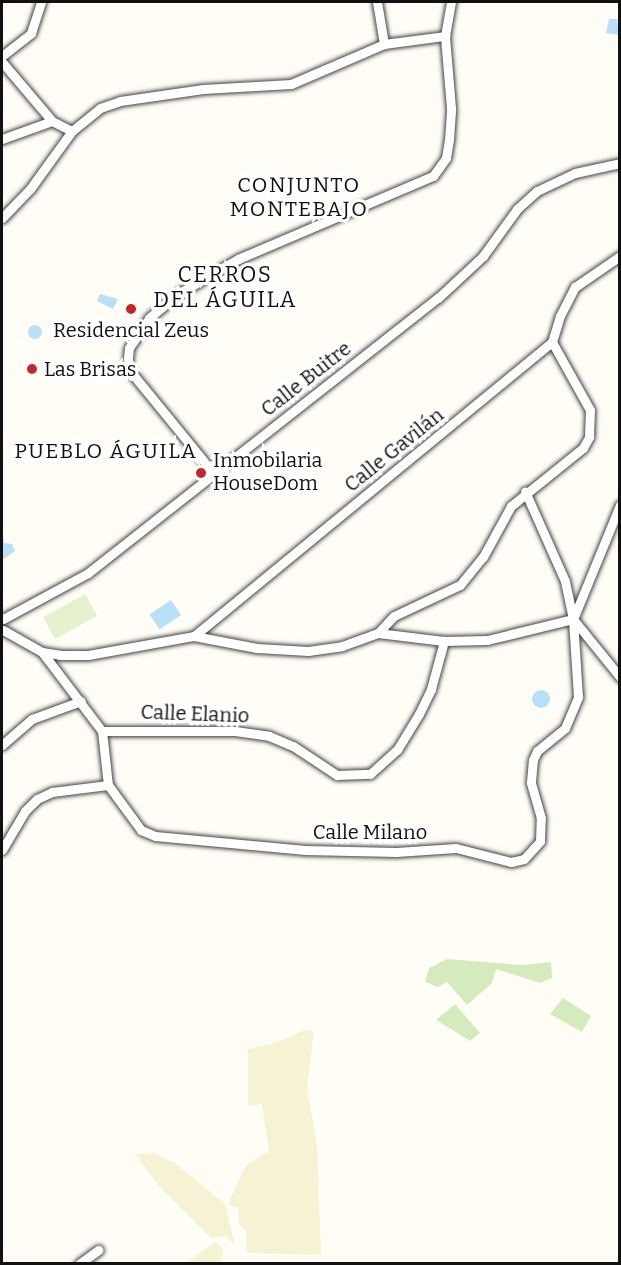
<!DOCTYPE html>
<html>
<head>
<meta charset="utf-8">
<style>
  body { margin:0 }
  #map { position:relative; width:621px; height:1265px; overflow:hidden; background:#fffdf5; font-family:Bitter,serif }
  div>[style] { position:absolute }
  .farmland>* { inset:0; background:#f6f3d4 }
  .green>* { inset:0; background:#d5ebbd }
  .pitch>* { inset:0; background:#e6f2cf; transform-origin:0 0 }
  .water>* { inset:0; background:#b9e0f7; transform-origin:0 0 }
  .round { border-radius:50% }
  .roads { filter:drop-shadow(0 0 2px #444) drop-shadow(0 0 2px #444) }
  .minor>* { height:9px; margin:-4.5px; padding:0 4.5px; transform-origin:4.5px; border-radius:4.5px; background:#fff }
  .dots>* { width:16px; height:16px; translate:-50% -50%; box-sizing:border-box; border:3px solid #fff; border-radius:50% }
  span { translate:-50% -50%; white-space:nowrap; text-align:center; line-height:1.15; -webkit-text-stroke:6px #fff; paint-order:stroke }
  .poi-label { font-size:20px; color:#111 }
  .left { translate:0 -50%; text-align:left }
  .street-label { font-size:20px; color:#111 }
  .neighbourhood-label { font-size:21px; color:#111; letter-spacing:1.5px }
  .quarter-label { font-size:22px; color:#111; letter-spacing:1.5px }
  .frame { position:absolute; inset:0; border:3px solid #111; pointer-events:none }
</style>
</head>
<body>
<div id="map">
  <div class="farmland">
    <div style="clip-path:polygon(304px 1030px,314px 1031px,307px 1088px,317px 1144px,321px 1255px,247px 1253px,246px 1231px,239px 1224px,238px 1207px,229px 1206px,231px 1198px,245px 1166px,269px 1151px,262px 1104px,248px 1106px,248px 1049px,278px 1042px)"></div>
    <div style="clip-path:polygon(154px 1153px,176px 1164px,225px 1204px,235px 1245px,225px 1236px,211px 1238px,159px 1186px,135px 1154px)"></div>
    <div style="clip-path:polygon(215px 1242px,223px 1248px,221px 1263px,186px 1263px)"></div>
  </div>
  <div class="green">
    <div style="clip-path:polygon(447px 959px,522px 965px,551px 962px,552px 978px,540px 983px,496px 969px,492px 983px,467px 1005px,447px 982px,438px 987px,425px 982px,429px 968px)"></div>
    <div style="clip-path:polygon(563px 998px,591px 1016px,582px 1032px,550px 1014px)"></div>
    <div style="clip-path:polygon(455px 1004px,480px 1033px,470px 1041px,436px 1020px)"></div>
  </div>
  <div class="pitch">
    <div style="left:85px;top:594px;width:25px;height:48px;rotate:61deg"></div>
  </div>
  <div class="water">
    <div style="clip-path:polygon(609px 19px,617px 19px,619px 35px,606px 33px)"></div>
    <div style="clip-path:polygon(100px 294px,118px 299px,113px 309px,97px 301px)"></div>
    <div class="round" style="left:28px;top:325px;width:14px;height:14px"></div>
    <div style="clip-path:polygon(2px 529px,4px 543px,12px 544px,15px 551px,2px 560px)"></div>
    <div style="left:171px;top:600px;width:18px;height:26px;rotate:56deg"></div>
    <div class="round" style="left:532px;top:690px;width:18px;height:18px"></div>
  </div>
  <div class="roads">
    <div class="minor">
      <div style="left:377px;top:2px;width:43px;rotate:80.5deg"></div>
      <div style="left:2px;top:56px;width:37px;rotate:-38deg"></div>
      <div style="left:31px;top:33px;width:33px;rotate:-72deg"></div>
      <div style="left:2px;top:62px;width:77px;rotate:49.7deg"></div>
      <div style="left:52px;top:121px;width:22px;rotate:27deg"></div>
      <div style="left:2px;top:139px;width:53px;rotate:-19.8deg"></div>
      <div style="left:2px;top:218px;width:40px;rotate:-46deg"></div>
      <div style="left:30px;top:189px;width:72px;rotate:-54.1deg"></div>
      <div style="left:72px;top:131px;width:36px;rotate:-39deg"></div>
      <div style="left:100px;top:108px;width:21px;rotate:-19deg"></div>
      <div style="left:120px;top:101px;width:84px;rotate:-8.2deg"></div>
      <div style="left:203px;top:89px;width:88px;rotate:-3.3deg"></div>
      <div style="left:291px;top:84px;width:101px;rotate:-23.3deg"></div>
      <div style="left:384px;top:44px;width:62px;rotate:-7.5deg"></div>
      <div style="left:215px;top:475px;width:139px;rotate:-129.2deg"></div>
      <div style="left:127px;top:367px;width:19px;rotate:-84deg"></div>
      <div style="left:129px;top:348px;width:36px;rotate:-56deg"></div>
      <div style="left:149px;top:318px;width:35px;rotate:-40deg"></div>
      <div style="left:176px;top:295px;width:72px;rotate:-30.1deg"></div>
      <div style="left:238px;top:259px;width:212px;rotate:-23.1deg"></div>
      <div style="left:433px;top:176px;width:22px;rotate:-54deg"></div>
      <div style="left:446px;top:158px;width:18px;rotate:-81deg"></div>
      <div style="left:449px;top:140px;width:32px;rotate:-86deg"></div>
      <div style="left:451px;top:108px;width:72px;rotate:-94.8deg"></div>
      <div style="left:445px;top:36px;width:35px;rotate:-80deg"></div>
      <div style="left:574px;top:617px;width:121px;rotate:-67.7deg"></div>
      <div style="left:3px;top:619px;width:97px;rotate:-28.4deg"></div>
      <div style="left:88px;top:573px;width:445px;rotate:-38.2deg"></div>
      <div style="left:438px;top:298px;width:62px;rotate:-43deg"></div>
      <div style="left:483px;top:256px;width:58px;rotate:-54.1deg"></div>
      <div style="left:517px;top:209px;width:27px;rotate:-42deg"></div>
      <div style="left:537px;top:191px;width:42px;rotate:-25.3deg"></div>
      <div style="left:575px;top:173px;width:46px;rotate:-12.5deg"></div>
      <div style="left:3px;top:630px;width:45px;rotate:29.4deg"></div>
      <div style="left:42px;top:652px;width:18px;rotate:9deg"></div>
      <div style="left:60px;top:655px;width:28px"></div>
      <div style="left:88px;top:655px;width:108px;rotate:-10.2deg"></div>
      <div style="left:194px;top:636px;width:64px;rotate:10.8deg"></div>
      <div style="left:257px;top:648px;width:51px;rotate:3.4deg"></div>
      <div style="left:308px;top:651px;width:34px;rotate:-8deg"></div>
      <div style="left:342px;top:646px;width:38px;rotate:-20deg"></div>
      <div style="left:378px;top:633px;width:66px;rotate:6.9deg"></div>
      <div style="left:444px;top:641px;width:43px;rotate:-1.3deg"></div>
      <div style="left:487px;top:640px;width:89px;rotate:-13.7deg"></div>
      <div style="left:573px;top:619px;width:75px;rotate:51deg"></div>
      <div style="left:378px;top:633px;width:23px;rotate:-47deg"></div>
      <div style="left:394px;top:616px;width:73px;rotate:-25.2deg"></div>
      <div style="left:460px;top:585px;width:36px;rotate:-51deg"></div>
      <div style="left:483px;top:557px;width:58px;rotate:-61.2deg"></div>
      <div style="left:511px;top:506px;width:92px;rotate:-38.9deg"></div>
      <div style="left:583px;top:448px;width:13px;rotate:-61deg"></div>
      <div style="left:589px;top:437px;width:27px;rotate:-88deg"></div>
      <div style="left:590px;top:410px;width:78px;rotate:-119.2deg"></div>
      <div style="left:194px;top:636px;width:463px;rotate:-39.4deg"></div>
      <div style="left:552px;top:342px;width:27px;rotate:-73deg"></div>
      <div style="left:560px;top:316px;width:33px;rotate:-63deg"></div>
      <div style="left:575px;top:287px;width:55px;rotate:-34.6deg"></div>
      <div style="left:42px;top:652px;width:99px;rotate:52.8deg"></div>
      <div style="left:102px;top:731px;width:54px;rotate:83.7deg"></div>
      <div style="left:102px;top:731px;width:133px"></div>
      <div style="left:235px;top:731px;width:34px;rotate:8deg"></div>
      <div style="left:269px;top:736px;width:26px;rotate:23deg"></div>
      <div style="left:293px;top:746px;width:53px;rotate:33.4deg"></div>
      <div style="left:337px;top:775px;width:33px;rotate:-2deg"></div>
      <div style="left:370px;top:774px;width:36px;rotate:-42deg"></div>
      <div style="left:397px;top:750px;width:42px;rotate:-58.6deg"></div>
      <div style="left:419px;top:714px;width:28px;rotate:-64deg"></div>
      <div style="left:431px;top:689px;width:50px;rotate:-74.8deg"></div>
      <div style="left:2px;top:745px;width:40px;rotate:-41deg"></div>
      <div style="left:32px;top:719px;width:52px;rotate:-20.2deg"></div>
      <div style="left:2px;top:850px;width:45px;rotate:-59.5deg"></div>
      <div style="left:25px;top:811px;width:17px;rotate:-45deg"></div>
      <div style="left:37px;top:799px;width:17px;rotate:-25deg"></div>
      <div style="left:52px;top:792px;width:56px;rotate:-7.1deg"></div>
      <div style="left:108px;top:785px;width:56px;rotate:53.7deg"></div>
      <div style="left:141px;top:830px;width:15px;rotate:23deg"></div>
      <div style="left:155px;top:836px;width:151px;rotate:5.3deg"></div>
      <div style="left:305px;top:850px;width:91px;rotate:1.3deg"></div>
      <div style="left:396px;top:852px;width:60px;rotate:-3.8deg"></div>
      <div style="left:456px;top:848px;width:57px;rotate:14.3deg"></div>
      <div style="left:511px;top:862px;width:13px;rotate:-13deg"></div>
      <div style="left:524px;top:859px;width:24px;rotate:-48deg"></div>
      <div style="left:540px;top:841px;width:23px;rotate:-88deg"></div>
      <div style="left:541px;top:818px;width:37px;rotate:-106deg"></div>
      <div style="left:531px;top:782px;width:22px;rotate:-85deg"></div>
      <div style="left:533px;top:760px;width:10px;rotate:-66deg"></div>
      <div style="left:537px;top:751px;width:36px;rotate:-39deg"></div>
      <div style="left:565px;top:728px;width:34px;rotate:-67deg"></div>
      <div style="left:578px;top:697px;width:78px;rotate:-93.7deg"></div>
      <div style="left:573px;top:619px;width:39px;rotate:-102deg"></div>
      <div style="left:565px;top:581px;width:98px;rotate:-114deg"></div>
      <div style="left:79px;top:1264px;width:24px;rotate:-36deg"></div>
    </div>
  </div>
  <div class="dots">
    <div style="left:131px;top:309px;background:#c4262e"></div>
    <div style="left:32px;top:369px;background:#c4262e"></div>
    <div style="left:201px;top:473px;background:#c4262e"></div>
  </div>
  <div class="poi-label">
    <span style="left:131px;top:330px">Residencial Zeus</span>
    <span class="left" style="left:44px;top:369px">Las Brisas</span>
    <span class="left" style="left:213px;top:472px">Inmobilaria<br>HouseDom</span>
  </div>
  <div class="street-label">
    <span style="left:306px;top:379px;rotate:-38deg">Calle Buitre</span>
    <span style="left:394px;top:450px;rotate:-39deg">Calle Gavilán</span>
    <span style="left:195px;top:714px;rotate:2deg">Calle Elanio</span>
    <span style="left:370px;top:832px">Calle Milano</span>
  </div>
  <div class="neighbourhood-label">
    <span style="left:299px;top:197px">CONJUNTO<br>MONTEBAJO</span>
    <span style="left:106px;top:451px">PUEBLO ÁGUILA</span>
  </div>
  <div class="quarter-label">
    <span style="left:225px;top:287px">CERROS<br>DEL ÁGUILA</span>
  </div>
  <div class="frame"></div>
</div>
</body>
</html>
